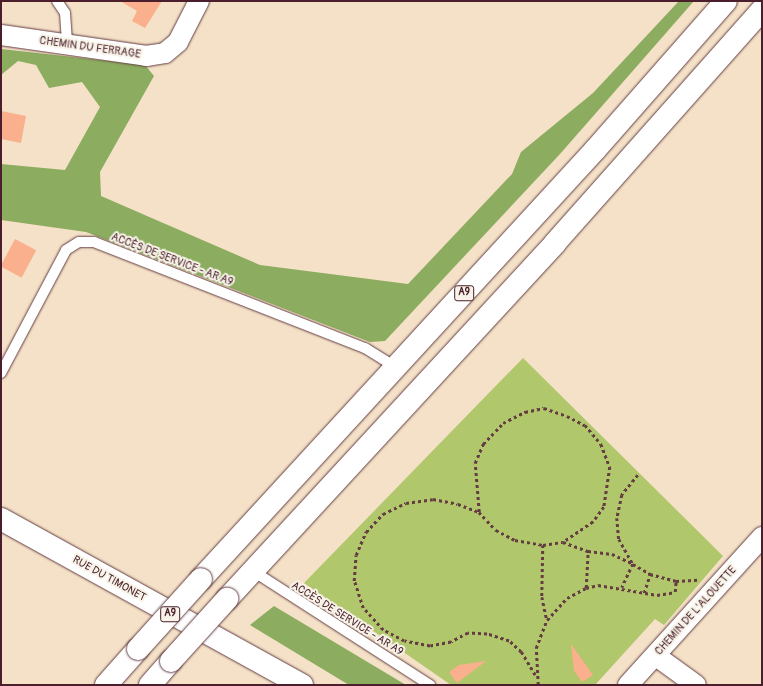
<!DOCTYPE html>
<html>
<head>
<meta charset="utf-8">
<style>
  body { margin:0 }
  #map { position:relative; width:763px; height:686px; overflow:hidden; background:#f4e1c7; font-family:Pangolin,sans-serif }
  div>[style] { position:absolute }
  .green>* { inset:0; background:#b0c76c }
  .forest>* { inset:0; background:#8cac60 }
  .building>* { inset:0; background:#fab08c; transform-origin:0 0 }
  .path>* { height:2.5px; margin-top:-1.25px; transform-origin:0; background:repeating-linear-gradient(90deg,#643c42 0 3px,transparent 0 6px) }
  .roads { filter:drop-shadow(0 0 1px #643c42) drop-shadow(0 0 1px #643c42) }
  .lane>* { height:10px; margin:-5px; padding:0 5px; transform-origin:5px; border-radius:5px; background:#fff }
  .street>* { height:20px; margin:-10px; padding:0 10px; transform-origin:10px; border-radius:10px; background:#fff }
  .secondary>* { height:22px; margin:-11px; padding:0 11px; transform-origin:11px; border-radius:11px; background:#fff }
  .highway>* { height:22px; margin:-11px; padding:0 11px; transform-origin:11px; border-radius:11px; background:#fff }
  .bridges { filter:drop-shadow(0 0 1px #643c42) drop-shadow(0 0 1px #643c42) }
  .highway-bridge>* { height:22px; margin:-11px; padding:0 11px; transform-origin:11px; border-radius:11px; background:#fff }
  span { translate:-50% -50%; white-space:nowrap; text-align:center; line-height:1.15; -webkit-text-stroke:4px #f7f3e8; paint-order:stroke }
  .shield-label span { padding:1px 3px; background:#f7f3e8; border:1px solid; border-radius:3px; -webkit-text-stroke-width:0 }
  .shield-label { font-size:10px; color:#4a1f2b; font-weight:700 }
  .street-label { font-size:11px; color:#4a1f2b }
  .frame { position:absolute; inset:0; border:2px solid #4a1f2b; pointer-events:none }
</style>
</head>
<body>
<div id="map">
  <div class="green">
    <div style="clip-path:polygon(523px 358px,723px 556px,664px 625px,655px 619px,595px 685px,451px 685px,304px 583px)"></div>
  </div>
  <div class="forest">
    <div style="clip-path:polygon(679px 1px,694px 1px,560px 154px,385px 341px,370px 342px,86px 232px,1px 220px,1px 164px,65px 170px,100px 107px,82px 82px,49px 88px,36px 65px,18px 61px,1px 75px,1px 49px,145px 65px,154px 76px,100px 172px,101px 196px,260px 265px,408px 284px,512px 174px,521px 152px,593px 93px)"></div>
    <div style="clip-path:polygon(274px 606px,406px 685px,349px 685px,250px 625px)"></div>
  </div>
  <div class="building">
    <div style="clip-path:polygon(120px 1px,162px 1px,145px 28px,132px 21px,137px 11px)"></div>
    <div style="clip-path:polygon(1px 111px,26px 116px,21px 143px,1px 139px)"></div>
    <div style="left:15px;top:239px;width:24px;height:31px;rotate:28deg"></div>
    <div style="clip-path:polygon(571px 644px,593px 675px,582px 682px,574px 671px)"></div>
    <div style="clip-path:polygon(486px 661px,457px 683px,449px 672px,459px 665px)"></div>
  </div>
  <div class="path">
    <div style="left:638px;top:475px;width:26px;rotate:129deg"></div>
    <div style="left:622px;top:495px;width:24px;rotate:102deg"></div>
    <div style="left:617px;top:518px;width:21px;rotate:85deg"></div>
    <div style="left:619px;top:539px;width:29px;rotate:61deg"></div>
    <div style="left:633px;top:564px;width:20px;rotate:30deg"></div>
    <div style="left:650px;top:574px;width:27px;rotate:15deg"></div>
    <div style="left:676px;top:581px;width:22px;rotate:-3deg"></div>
    <div style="left:479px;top:512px;width:49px;rotate:-94.7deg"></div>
    <div style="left:475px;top:463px;width:21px;rotate:-67deg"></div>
    <div style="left:483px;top:444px;width:29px;rotate:-46deg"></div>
    <div style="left:503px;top:423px;width:25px;rotate:-27deg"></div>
    <div style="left:525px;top:412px;width:19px;rotate:-12deg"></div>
    <div style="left:544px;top:408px;width:24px;rotate:19deg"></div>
    <div style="left:567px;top:416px;width:20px;rotate:27deg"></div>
    <div style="left:585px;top:425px;width:25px;rotate:50deg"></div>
    <div style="left:601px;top:444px;width:25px;rotate:69deg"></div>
    <div style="left:610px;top:467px;width:40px;rotate:98.5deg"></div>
    <div style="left:604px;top:507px;width:19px;rotate:126deg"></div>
    <div style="left:593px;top:522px;width:36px;rotate:146deg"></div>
    <div style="left:543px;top:545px;width:20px;rotate:-9deg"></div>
    <div style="left:563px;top:542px;width:27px;rotate:20deg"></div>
    <div style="left:588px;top:551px;width:24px;rotate:7deg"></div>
    <div style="left:612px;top:554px;width:23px;rotate:25deg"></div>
    <div style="left:633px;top:564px;width:26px;rotate:115deg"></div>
    <div style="left:586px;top:588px;width:37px;rotate:-87deg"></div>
    <div style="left:644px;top:593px;width:20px;rotate:-72deg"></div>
    <div style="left:535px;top:675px;width:27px;rotate:-121deg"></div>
    <div style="left:521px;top:652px;width:16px;rotate:-137deg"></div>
    <div style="left:509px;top:641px;width:23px;rotate:-162deg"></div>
    <div style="left:487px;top:634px;width:19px;rotate:-177deg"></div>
    <div style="left:468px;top:633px;width:19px;rotate:152deg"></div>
    <div style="left:451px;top:642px;width:21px;rotate:169deg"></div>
    <div style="left:430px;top:646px;width:26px;rotate:-169deg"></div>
    <div style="left:404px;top:641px;width:24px;rotate:-152deg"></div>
    <div style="left:383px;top:630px;width:30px;rotate:-132deg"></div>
    <div style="left:363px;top:608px;width:28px;rotate:-108deg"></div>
    <div style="left:354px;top:581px;width:26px;rotate:-86deg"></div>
    <div style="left:356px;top:555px;width:25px;rotate:-67deg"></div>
    <div style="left:366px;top:532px;width:25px;rotate:-47deg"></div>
    <div style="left:383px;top:514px;width:25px;rotate:-26deg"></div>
    <div style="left:406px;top:503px;width:27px;rotate:-8deg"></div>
    <div style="left:433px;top:499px;width:25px;rotate:11deg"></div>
    <div style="left:458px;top:504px;width:22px;rotate:21deg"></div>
    <div style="left:479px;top:512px;width:25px;rotate:47deg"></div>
    <div style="left:496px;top:530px;width:21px;rotate:28deg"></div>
    <div style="left:515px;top:540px;width:28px;rotate:10deg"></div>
    <div style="left:543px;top:545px;width:52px;rotate:91.1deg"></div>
    <div style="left:542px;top:597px;width:24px;rotate:78deg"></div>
    <div style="left:538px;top:685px;width:37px;rotate:-93deg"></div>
    <div style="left:536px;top:648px;width:30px;rotate:-69deg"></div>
    <div style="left:547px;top:620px;width:30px;rotate:-48deg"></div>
    <div style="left:567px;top:598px;width:21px;rotate:-28deg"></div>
    <div style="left:586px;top:588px;width:12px;rotate:-14deg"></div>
    <div style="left:598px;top:585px;width:60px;rotate:9.6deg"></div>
    <div style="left:657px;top:595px;width:18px;rotate:-9deg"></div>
    <div style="left:675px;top:592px;width:11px;rotate:-85deg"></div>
  </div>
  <div class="roads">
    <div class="lane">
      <div style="left:57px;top:1px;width:14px;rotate:56deg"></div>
      <div style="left:65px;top:13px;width:32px;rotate:86deg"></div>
      <div style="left:1px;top:373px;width:139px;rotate:-62.1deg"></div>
      <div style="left:66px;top:250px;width:15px;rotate:-32deg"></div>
      <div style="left:79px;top:242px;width:15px"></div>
      <div style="left:94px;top:242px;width:291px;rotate:21.4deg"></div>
      <div style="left:365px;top:348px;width:36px;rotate:32deg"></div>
      <div style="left:253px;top:571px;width:211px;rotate:32.8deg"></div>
    </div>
    <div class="street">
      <div style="left:1px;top:35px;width:147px;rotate:8.2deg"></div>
      <div style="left:146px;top:56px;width:19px;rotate:-9deg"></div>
      <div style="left:165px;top:53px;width:17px;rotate:-40deg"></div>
      <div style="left:178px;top:42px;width:46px;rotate:-62.9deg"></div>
      <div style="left:656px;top:656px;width:49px;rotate:35.9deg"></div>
      <div style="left:628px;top:685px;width:200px;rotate:-47.8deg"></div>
    </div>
    <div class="secondary">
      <div style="left:1px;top:519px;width:344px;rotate:28.9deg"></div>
    </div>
    <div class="highway">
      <div style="left:201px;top:579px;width:582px;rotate:-47.44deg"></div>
      <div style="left:595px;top:150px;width:198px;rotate:-48.7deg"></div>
      <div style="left:227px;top:599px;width:484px;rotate:-47.3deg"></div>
      <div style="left:555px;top:243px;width:312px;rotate:-48.4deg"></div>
      <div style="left:106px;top:685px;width:48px;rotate:-48.4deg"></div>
      <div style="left:150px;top:685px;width:32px;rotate:-49deg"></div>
    </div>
  </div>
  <div class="bridges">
    <div class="highway-bridge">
      <div style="left:138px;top:649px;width:94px;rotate:-48deg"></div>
      <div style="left:171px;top:661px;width:84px;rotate:-47.9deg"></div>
    </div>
  </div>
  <div class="shield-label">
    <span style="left:464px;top:293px">A9</span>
    <span style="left:170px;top:614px">A9</span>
  </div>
  <div class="street-label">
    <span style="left:90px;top:48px;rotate:8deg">CHEMIN DU FERRAGE</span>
    <span style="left:172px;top:260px;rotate:21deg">ACCÈS DE SERVICE - AR A9</span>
    <span style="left:109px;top:579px;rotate:29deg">RUE DU TIMONET</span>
    <span style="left:696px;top:611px;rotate:-48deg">CHEMIN DE L'ALOUETTE</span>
    <span style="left:347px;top:619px;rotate:32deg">ACCÈS DE SERVICE - AR A9</span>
  </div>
  <div class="frame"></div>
</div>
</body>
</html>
